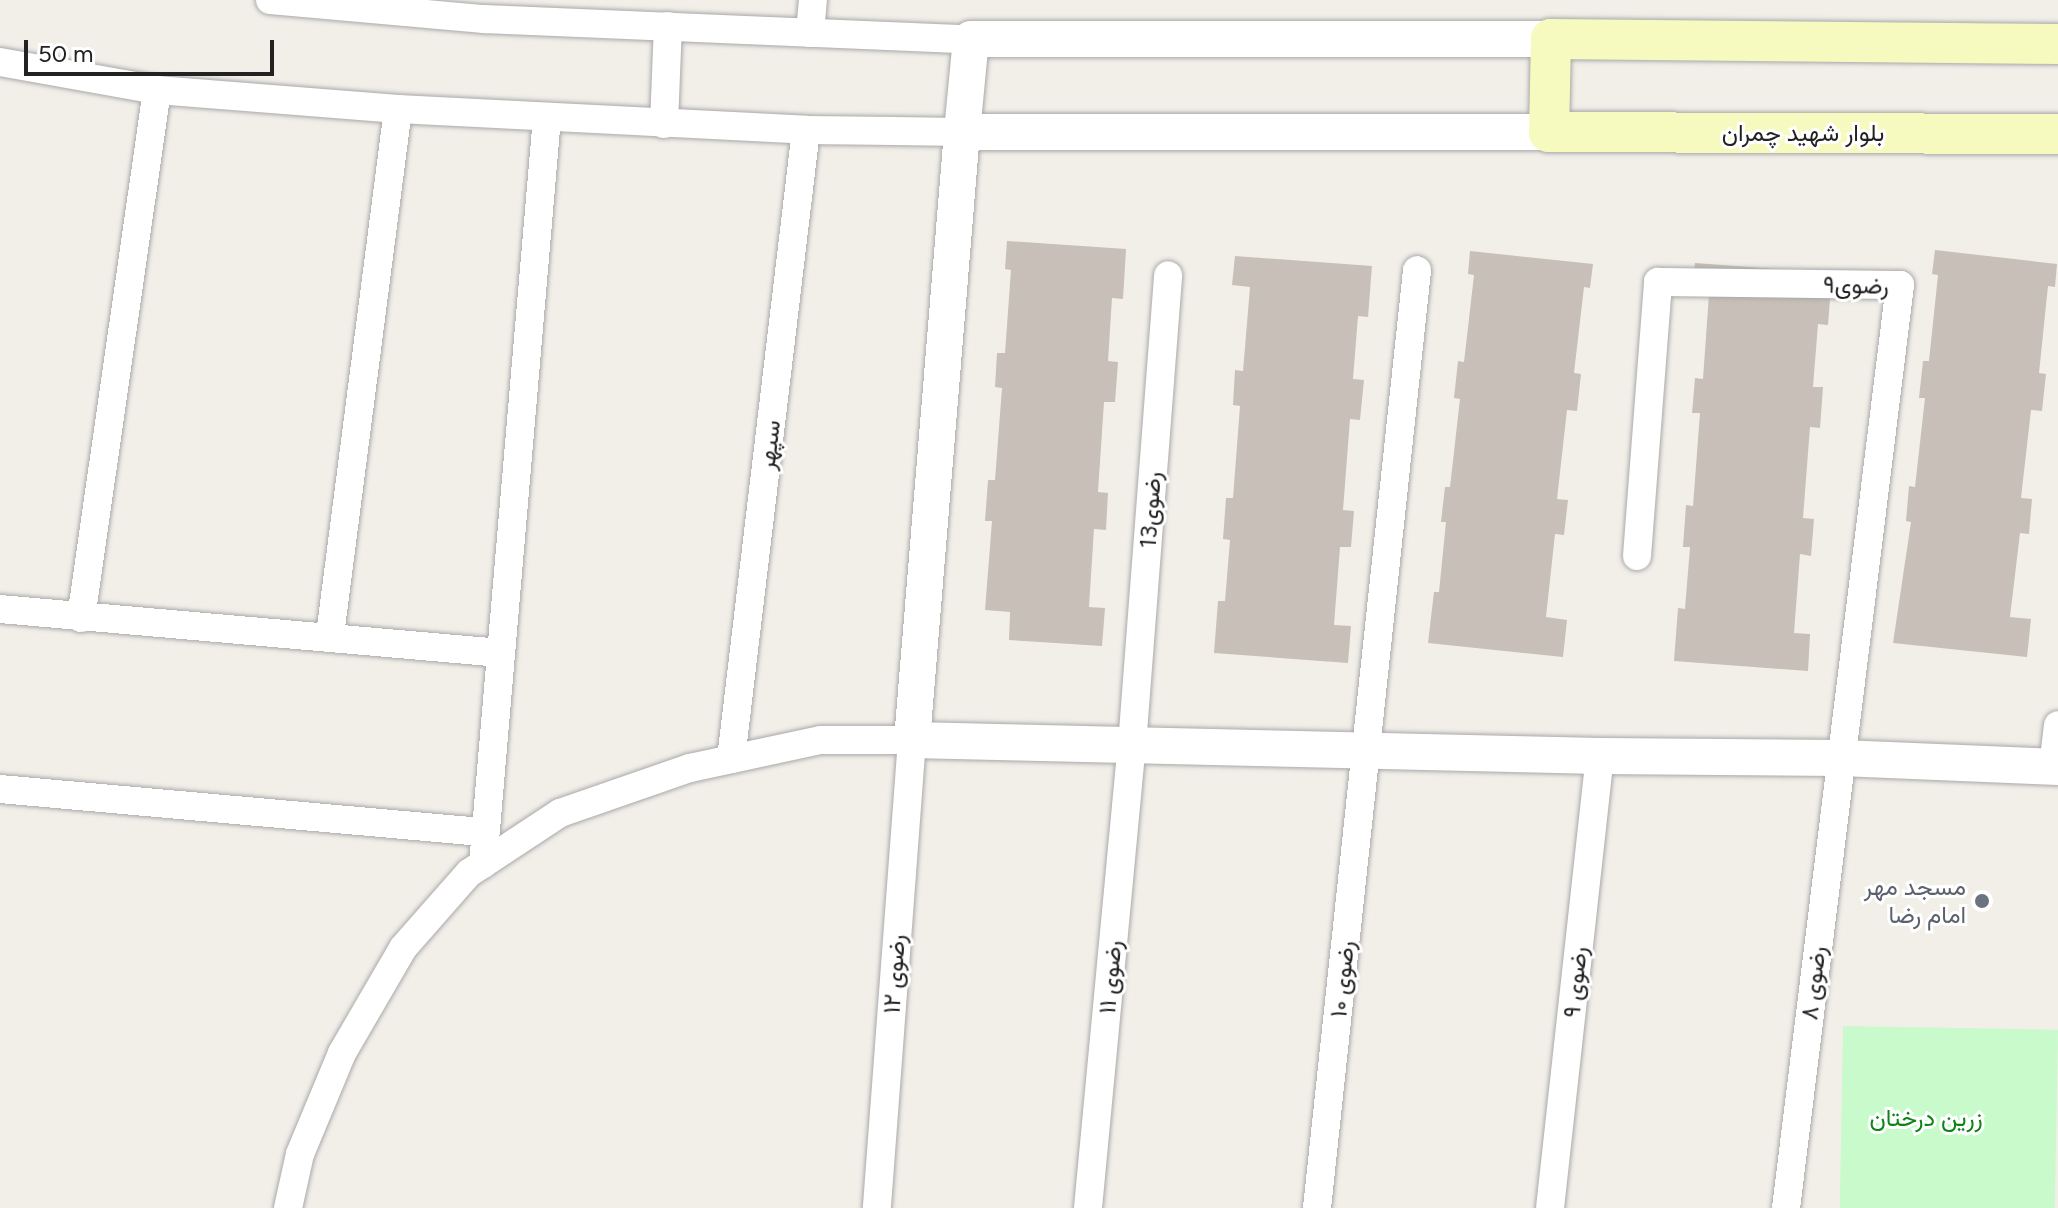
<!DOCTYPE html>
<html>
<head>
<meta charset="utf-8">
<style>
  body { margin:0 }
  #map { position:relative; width:2058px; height:1208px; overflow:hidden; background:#f2efe9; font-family:Figtree,Vazirmatn,sans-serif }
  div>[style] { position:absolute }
  .park>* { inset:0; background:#c8facc; transform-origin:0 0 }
  .building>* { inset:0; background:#c7bfb8 }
  .roads { filter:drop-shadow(0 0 2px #a9a9a9) drop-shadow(0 0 2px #a9a9a9) }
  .minor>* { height:28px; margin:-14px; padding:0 14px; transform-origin:14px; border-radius:14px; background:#fff }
  .tertiary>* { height:36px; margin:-18px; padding:0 18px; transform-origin:18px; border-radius:18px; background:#fff }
  .secondary>* { height:40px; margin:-20px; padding:0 20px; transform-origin:20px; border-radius:20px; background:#f7fabf }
  .dots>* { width:22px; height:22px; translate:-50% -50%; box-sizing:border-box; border:4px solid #fff; border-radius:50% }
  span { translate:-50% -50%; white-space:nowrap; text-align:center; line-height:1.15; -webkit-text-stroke:6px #fff; paint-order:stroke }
  .street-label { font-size:24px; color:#222 }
  .worship-label { font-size:24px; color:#5b616d }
  .right { translate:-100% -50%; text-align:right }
  .park-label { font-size:24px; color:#0c8416 }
  .scale { position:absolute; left:24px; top:40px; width:250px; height:36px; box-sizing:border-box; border:4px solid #222; border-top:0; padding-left:10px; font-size:24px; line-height:28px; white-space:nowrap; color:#222; -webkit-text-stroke:6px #fff; paint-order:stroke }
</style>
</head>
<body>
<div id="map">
  <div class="park">
    <div style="left:1843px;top:1026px;width:215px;height:183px;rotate:1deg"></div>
  </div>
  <div class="building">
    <div style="clip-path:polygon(1007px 241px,1126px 249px,1123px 299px,1112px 298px,1108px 361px,1118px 362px,1115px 402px,1104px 402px,1098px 492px,1108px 493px,1106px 530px,1094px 529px,1089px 607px,1105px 608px,1102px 646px,1009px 640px,1010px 612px,985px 610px,992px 521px,985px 521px,988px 480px,995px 480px,1002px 388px,995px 387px,997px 353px,1005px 353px,1011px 270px,1005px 269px)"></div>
    <div style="clip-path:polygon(1935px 250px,2057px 264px,2055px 287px,2048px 286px,2039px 373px,2046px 374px,2042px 411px,2031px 410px,2021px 498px,2032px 499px,2029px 534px,2020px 533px,2010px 617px,2031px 619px,2027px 657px,1893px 643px,1911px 522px,1906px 521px,1909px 486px,1915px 487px,1925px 398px,1919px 398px,1923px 361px,1929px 361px,1938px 275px,1932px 274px)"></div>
    <div style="clip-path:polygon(1470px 251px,1593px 264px,1590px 288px,1584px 287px,1574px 373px,1581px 374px,1577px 411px,1567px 410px,1557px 499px,1568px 500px,1564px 535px,1555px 534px,1546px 617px,1567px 620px,1563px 657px,1428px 643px,1434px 592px,1439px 592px,1446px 522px,1441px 522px,1445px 487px,1450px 487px,1460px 399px,1454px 398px,1458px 361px,1464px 362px,1474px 275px,1468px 274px)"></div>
    <div style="clip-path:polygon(1235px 256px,1372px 266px,1368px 317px,1358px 316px,1353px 379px,1364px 380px,1360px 420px,1350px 419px,1343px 510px,1354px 511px,1351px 547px,1340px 547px,1334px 625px,1351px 626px,1348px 663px,1214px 653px,1218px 601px,1225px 601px,1230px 540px,1223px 539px,1226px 498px,1233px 498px,1240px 406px,1233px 405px,1235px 370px,1243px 371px,1250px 287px,1232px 285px)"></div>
    <div style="clip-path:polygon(1695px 263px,1832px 273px,1828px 325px,1818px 324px,1813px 387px,1823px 387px,1820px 428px,1810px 427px,1803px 518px,1814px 519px,1811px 556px,1800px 554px,1794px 633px,1810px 634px,1808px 671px,1674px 661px,1678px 608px,1685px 609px,1690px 547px,1683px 547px,1686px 505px,1693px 506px,1700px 413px,1692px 413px,1695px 378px,1703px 379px,1709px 294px,1692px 293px)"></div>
  </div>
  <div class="roads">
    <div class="minor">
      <div style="left:270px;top:0;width:215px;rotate:5.1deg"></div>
      <div style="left:484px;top:19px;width:487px;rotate:2.4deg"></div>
      <div style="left:810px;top:33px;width:33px;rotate:-85deg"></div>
      <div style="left:0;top:62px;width:159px;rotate:10.1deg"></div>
      <div style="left:157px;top:90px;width:242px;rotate:4.5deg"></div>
      <div style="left:398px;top:109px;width:409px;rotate:2.9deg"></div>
      <div style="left:806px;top:130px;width:156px;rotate:0.7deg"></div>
      <div style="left:664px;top:124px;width:98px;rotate:-87.7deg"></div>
      <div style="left:1637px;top:556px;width:275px;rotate:-85.6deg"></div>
      <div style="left:1658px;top:282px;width:242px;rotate:0.7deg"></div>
      <div style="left:1900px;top:285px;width:930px;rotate:97.04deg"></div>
      <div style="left:0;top:609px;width:503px;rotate:5.02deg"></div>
      <div style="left:81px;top:618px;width:533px;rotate:-81.81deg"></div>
      <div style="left:330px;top:635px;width:530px;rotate:-82.63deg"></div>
      <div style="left:731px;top:759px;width:633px;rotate:-83.2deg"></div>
      <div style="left:2053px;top:767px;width:42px;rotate:-83.2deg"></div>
      <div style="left:0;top:789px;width:487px;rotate:5.1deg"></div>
      <div style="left:483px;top:864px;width:749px;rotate:-85.1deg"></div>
      <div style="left:288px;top:1208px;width:55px;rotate:-77.5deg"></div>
      <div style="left:300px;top:1154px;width:109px;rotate:-67.4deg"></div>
      <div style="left:342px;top:1053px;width:121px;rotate:-59.8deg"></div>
      <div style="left:403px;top:948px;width:100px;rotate:-48.7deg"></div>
      <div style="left:469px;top:873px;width:109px;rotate:-33.4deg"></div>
      <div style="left:560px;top:813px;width:138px;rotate:-19.1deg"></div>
      <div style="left:690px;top:768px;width:134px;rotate:-12.1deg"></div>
      <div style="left:821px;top:740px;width:91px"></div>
      <div style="left:912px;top:740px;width:469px;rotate:94.3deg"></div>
      <div style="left:1088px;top:1208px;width:465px;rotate:-84.6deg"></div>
      <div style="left:1132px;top:745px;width:471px;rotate:-85.6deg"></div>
      <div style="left:1317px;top:1208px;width:943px;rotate:-83.91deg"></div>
      <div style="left:1550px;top:1208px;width:455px;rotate:-83.7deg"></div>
    </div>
    <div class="tertiary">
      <div style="left:962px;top:132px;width:610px;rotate:94.7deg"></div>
      <div style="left:912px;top:740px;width:688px;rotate:1.33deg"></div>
      <div style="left:1600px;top:756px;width:241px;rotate:0.5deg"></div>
      <div style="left:1841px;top:758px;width:217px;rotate:2.4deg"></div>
      <div style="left:1549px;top:132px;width:587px;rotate:180deg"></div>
      <div style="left:962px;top:132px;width:93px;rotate:-84.5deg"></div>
      <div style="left:971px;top:39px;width:580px"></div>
    </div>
    <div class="secondary">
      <div style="left:2058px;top:44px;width:507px;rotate:-179.43deg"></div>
      <div style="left:1551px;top:39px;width:93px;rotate:91.2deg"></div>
      <div style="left:1549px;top:132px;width:509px;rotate:0.23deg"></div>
    </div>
  </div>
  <div class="dots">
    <div style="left:1982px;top:901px;background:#6b7280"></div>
  </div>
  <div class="street-label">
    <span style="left:1803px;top:133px">بلوار شهید چمران</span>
    <span style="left:1856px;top:285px;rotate:1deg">رضوی۹</span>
    <span style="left:769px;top:445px;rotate:-83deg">سپهر</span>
    <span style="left:1150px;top:510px;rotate:-86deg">رضوی13</span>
    <span style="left:894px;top:974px;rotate:-86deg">رضوی ۱۲</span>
    <span style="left:1110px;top:977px;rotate:-85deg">رضوی ۱۱</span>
    <span style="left:1342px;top:979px;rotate:-84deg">رضوی ۱۰</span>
    <span style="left:1575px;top:982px;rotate:-84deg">رضوی ۹</span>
    <span style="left:1813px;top:983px;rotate:-83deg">رضوی ۸</span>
  </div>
  <div class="worship-label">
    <span class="right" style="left:1966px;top:901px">مسجد مهر<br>امام رضا</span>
  </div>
  <div class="park-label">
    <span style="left:1926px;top:1118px">زرین درختان</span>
  </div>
  <div class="scale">50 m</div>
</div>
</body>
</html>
